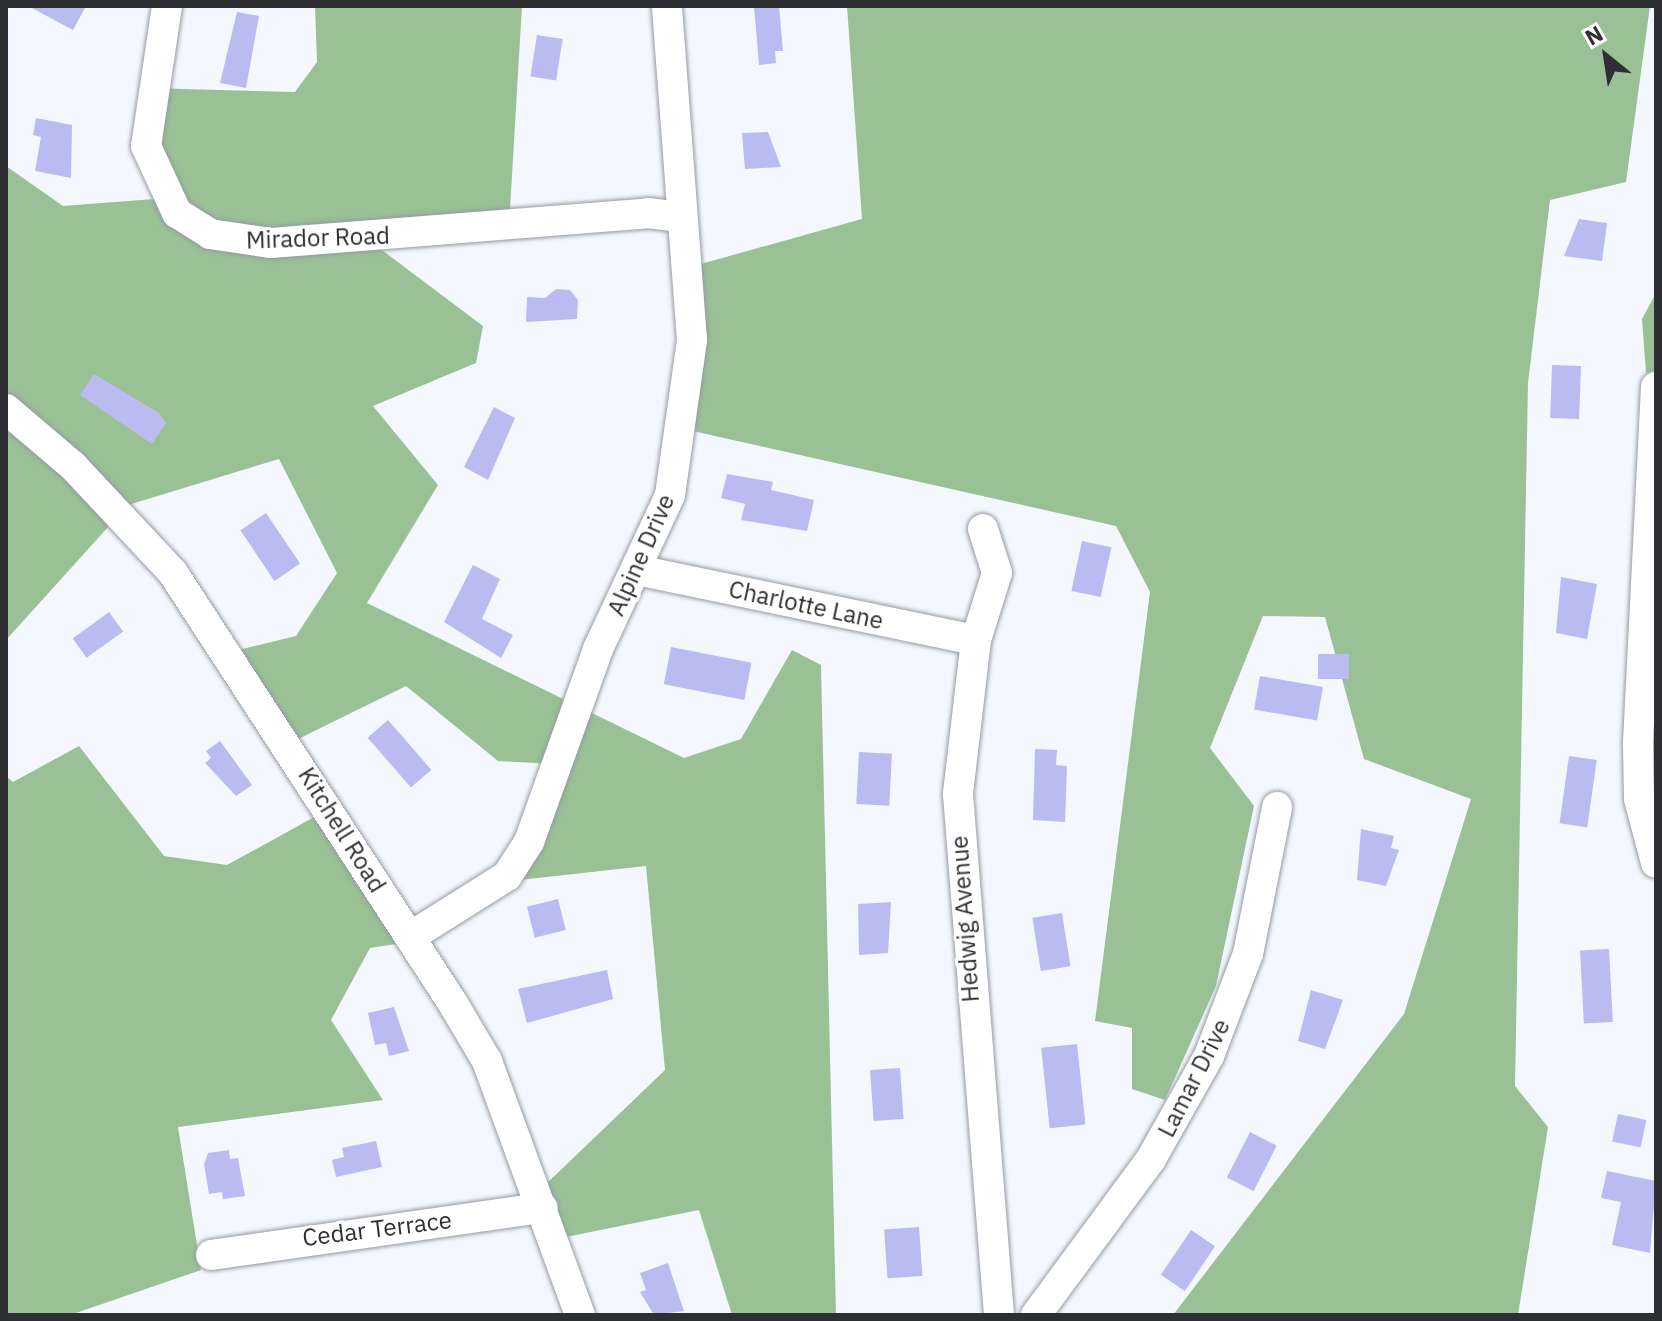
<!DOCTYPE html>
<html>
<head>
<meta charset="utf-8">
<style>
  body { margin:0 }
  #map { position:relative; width:1662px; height:1321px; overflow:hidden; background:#f4f8fe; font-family:"IBM Plex Sans",sans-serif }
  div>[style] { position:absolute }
  .forest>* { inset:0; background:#99c195 }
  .building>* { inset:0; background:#b9bbf1; transform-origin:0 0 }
  .roads { filter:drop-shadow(0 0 2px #959aa4) drop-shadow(0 0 2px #959aa4) }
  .minor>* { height:30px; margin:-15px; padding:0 15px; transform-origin:15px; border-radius:15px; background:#fff }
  span { translate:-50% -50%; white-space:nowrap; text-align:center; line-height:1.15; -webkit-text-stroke:6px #fff; paint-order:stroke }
  .street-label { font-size:24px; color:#2d2f33 }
  .frame { position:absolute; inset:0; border:8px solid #2d2f33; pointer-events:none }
  .north { position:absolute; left:1566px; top:16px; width:80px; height:80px; -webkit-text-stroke:6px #fff; paint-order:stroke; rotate:330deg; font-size:22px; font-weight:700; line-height:32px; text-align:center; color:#2d2f33 }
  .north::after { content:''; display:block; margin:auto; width:28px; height:36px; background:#2d2f33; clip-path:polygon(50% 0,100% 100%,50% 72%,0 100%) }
</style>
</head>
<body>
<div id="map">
  <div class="forest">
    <div style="clip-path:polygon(315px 6px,522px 6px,509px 226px,358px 232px,483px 326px,476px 363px,373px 406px,438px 485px,367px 603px,684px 758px,741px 739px,792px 650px,821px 665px,836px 1315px,732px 1315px,699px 1210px,561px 1238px,544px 1186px,665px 1070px,646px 866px,501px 882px,555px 764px,498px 761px,406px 686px,292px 742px,230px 652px,296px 636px,337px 573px,279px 459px,128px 505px,6px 640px,6px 166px,63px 206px,167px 198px,147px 88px,295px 92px,317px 62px)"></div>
    <div style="clip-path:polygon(847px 6px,1650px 6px,1626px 182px,1550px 200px,1528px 383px,1515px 1086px,1548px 1127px,1518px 1315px,1173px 1315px,1404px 1014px,1471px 799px,1364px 759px,1325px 617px,1263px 616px,1210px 748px,1254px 806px,1216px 986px,1165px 1100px,1132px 1089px,1132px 1028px,1095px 1021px,1150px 592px,1116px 526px,684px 429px,690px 267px,862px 219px)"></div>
    <div style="clip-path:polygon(1656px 293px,1656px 370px,1646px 373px,1642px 319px)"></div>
    <div style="clip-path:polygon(79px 746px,164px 856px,227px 865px,336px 805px,421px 940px,370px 948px,331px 1020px,383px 1100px,178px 1127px,201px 1270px,70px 1315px,6px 1315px,6px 776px,13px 782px)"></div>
  </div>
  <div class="building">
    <div style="clip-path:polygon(28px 6px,86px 6px,73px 30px)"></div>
    <div style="clip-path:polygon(754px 6px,779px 6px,783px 51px,775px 51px,776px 63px,759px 65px)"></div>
    <div style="clip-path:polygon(237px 12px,259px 16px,246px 88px,220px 83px)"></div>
    <div style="left:537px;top:35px;width:26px;height:42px;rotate:9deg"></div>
    <div style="clip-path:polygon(36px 118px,72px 125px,71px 178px,35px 171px,41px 137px,33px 135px)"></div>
    <div style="clip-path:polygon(768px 132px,781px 167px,745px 169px,742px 133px)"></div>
    <div style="clip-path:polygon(1579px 219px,1607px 223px,1602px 261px,1564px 256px)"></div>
    <div style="clip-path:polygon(556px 289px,570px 290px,578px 300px,577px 319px,526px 322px,527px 297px,545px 298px)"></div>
    <div style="left:1552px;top:365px;width:29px;height:53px;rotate:2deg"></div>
    <div style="clip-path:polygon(94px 374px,159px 413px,166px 423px,152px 444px,80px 395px)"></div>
    <div style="clip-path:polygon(494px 407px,515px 418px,488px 480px,464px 467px)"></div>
    <div style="clip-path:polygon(727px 474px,773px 482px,771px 490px,814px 500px,807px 531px,741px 520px,745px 504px,721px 498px)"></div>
    <div style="left:266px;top:513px;width:61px;height:31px;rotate:56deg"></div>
    <div style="left:1082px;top:541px;width:30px;height:51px;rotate:12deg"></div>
    <div style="clip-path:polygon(473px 565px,500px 579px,482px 619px,513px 635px,501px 658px,444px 622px)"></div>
    <div style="clip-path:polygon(1561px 577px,1597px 584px,1587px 639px,1556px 633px)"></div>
    <div style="left:109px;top:612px;width:24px;height:45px;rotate:54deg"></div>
    <div style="left:671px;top:647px;width:82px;height:38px;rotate:11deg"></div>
    <div style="left:1318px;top:654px;width:31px;height:25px"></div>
    <div style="left:1260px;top:676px;width:64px;height:34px;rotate:10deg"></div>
    <div style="left:388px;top:720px;width:66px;height:27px;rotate:49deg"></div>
    <div style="clip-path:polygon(220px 741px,252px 785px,236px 796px,205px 763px,211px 758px,206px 751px)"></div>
    <div style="clip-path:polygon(1035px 749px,1057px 750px,1056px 765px,1067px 766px,1065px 822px,1033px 820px)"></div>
    <div style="left:859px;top:752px;width:33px;height:52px;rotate:3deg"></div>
    <div style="left:1569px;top:756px;width:28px;height:68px;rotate:8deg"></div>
    <div style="clip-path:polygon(1361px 829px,1394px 836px,1391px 848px,1399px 850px,1386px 886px,1357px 880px)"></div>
    <div style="left:558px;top:899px;width:32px;height:32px;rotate:76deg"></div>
    <div style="clip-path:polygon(891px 902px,888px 953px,859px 955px,858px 904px)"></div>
    <div style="left:1062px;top:913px;width:54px;height:30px;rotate:81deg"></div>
    <div style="left:1609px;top:949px;width:73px;height:29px;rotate:87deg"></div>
    <div style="clip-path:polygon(607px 970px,613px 999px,527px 1023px,518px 989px)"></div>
    <div style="clip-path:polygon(1311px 990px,1343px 1000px,1325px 1049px,1298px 1041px)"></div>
    <div style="clip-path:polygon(394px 1007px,409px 1051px,389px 1056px,386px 1043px,375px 1045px,368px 1013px)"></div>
    <div style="left:1077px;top:1044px;width:81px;height:36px;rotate:84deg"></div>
    <div style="left:900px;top:1068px;width:51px;height:30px;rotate:86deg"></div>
    <div style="left:1618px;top:1114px;width:29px;height:28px;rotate:12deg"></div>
    <div style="left:1250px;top:1132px;width:30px;height:51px;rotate:27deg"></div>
    <div style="clip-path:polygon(376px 1141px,382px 1167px,336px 1177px,332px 1160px,344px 1157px,342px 1148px)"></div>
    <div style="clip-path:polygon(229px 1150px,230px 1159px,238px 1158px,245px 1196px,223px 1199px,222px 1192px,209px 1194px,204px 1164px,208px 1153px)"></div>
    <div style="clip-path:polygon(1607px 1171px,1656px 1181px,1650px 1253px,1612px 1245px,1621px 1202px,1601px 1198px)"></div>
    <div style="left:919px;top:1227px;width:49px;height:35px;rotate:86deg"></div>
    <div style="left:1191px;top:1230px;width:29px;height:54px;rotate:34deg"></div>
    <div style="clip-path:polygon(668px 1263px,684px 1311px,654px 1315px,640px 1292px,646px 1290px,640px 1273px)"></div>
  </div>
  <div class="roads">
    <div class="minor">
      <div style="left:167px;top:6px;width:142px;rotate:98.5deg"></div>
      <div style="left:146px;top:146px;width:74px;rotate:65.2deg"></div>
      <div style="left:177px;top:213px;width:39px;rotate:32deg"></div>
      <div style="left:210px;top:234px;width:62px;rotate:8.4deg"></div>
      <div style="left:271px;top:243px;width:378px;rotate:-4.5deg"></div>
      <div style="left:648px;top:213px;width:34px;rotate:7deg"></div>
      <div style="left:1656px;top:387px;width:359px;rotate:92.9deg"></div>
      <div style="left:1638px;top:746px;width:53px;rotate:88.9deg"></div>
      <div style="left:1639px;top:799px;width:66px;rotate:75.1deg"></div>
      <div style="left:6px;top:409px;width:88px;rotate:40.4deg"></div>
      <div style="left:73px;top:466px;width:146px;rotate:46.9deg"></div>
      <div style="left:173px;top:573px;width:512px;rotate:56.96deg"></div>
      <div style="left:452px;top:1002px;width:69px;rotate:59.3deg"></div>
      <div style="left:487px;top:1061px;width:270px;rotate:69.9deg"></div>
      <div style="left:983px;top:529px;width:46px;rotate:72.3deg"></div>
      <div style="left:997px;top:573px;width:70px;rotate:107.4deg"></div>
      <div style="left:976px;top:640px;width:155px;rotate:96.7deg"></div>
      <div style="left:958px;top:794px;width:523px;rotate:85.5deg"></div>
      <div style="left:637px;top:570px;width:346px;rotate:11.7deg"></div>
      <div style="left:410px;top:937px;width:115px;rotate:-32.2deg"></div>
      <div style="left:507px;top:876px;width:40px;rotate:-57.1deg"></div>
      <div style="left:529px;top:842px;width:205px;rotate:-70.3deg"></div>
      <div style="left:598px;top:649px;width:170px;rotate:-64.9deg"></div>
      <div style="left:670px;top:495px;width:157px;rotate:-81.9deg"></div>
      <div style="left:692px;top:340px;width:335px;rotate:-94.3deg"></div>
      <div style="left:211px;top:1255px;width:335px;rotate:-8.1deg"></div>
      <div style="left:1036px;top:1315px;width:194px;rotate:-53.6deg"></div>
      <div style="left:1151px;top:1159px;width:118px;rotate:-60.6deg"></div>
      <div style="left:1209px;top:1056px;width:109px;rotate:-69.1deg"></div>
      <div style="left:1248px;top:954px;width:150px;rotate:-78.8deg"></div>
    </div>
  </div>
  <div class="street-label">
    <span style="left:318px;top:238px;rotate:-2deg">Mirador Road</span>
    <span style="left:641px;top:555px;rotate:-66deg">Alpine Drive</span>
    <span style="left:806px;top:605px;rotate:12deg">Charlotte Lane</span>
    <span style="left:342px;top:830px;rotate:58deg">Kitchell Road</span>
    <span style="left:965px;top:919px;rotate:-94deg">Hedwig Avenue</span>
    <span style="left:1194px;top:1078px;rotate:-63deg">Lamar Drive</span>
    <span style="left:377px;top:1229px;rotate:-7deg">Cedar Terrace</span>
  </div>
  <div class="frame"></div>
  <div class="north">N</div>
</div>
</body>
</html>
